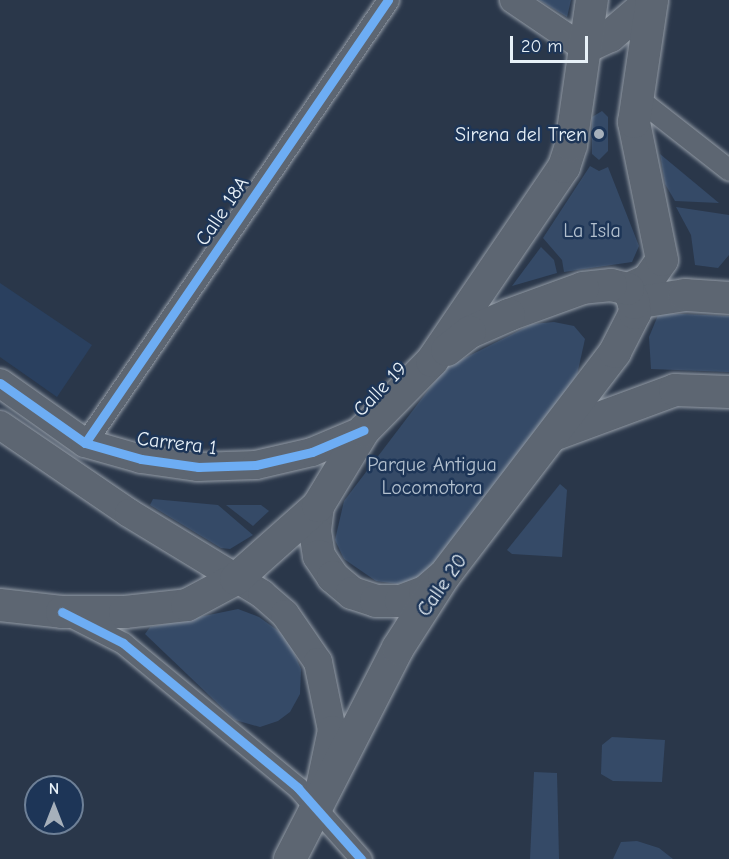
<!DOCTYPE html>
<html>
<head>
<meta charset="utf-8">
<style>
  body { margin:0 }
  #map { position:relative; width:729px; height:859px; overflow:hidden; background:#2a374a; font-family:"Comic Neue",sans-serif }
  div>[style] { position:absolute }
  .built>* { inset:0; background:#2a405f }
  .green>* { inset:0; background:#354a67 }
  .roads { filter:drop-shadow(0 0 2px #959da7) drop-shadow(0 0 2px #959da7) }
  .minor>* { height:21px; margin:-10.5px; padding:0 10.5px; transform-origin:10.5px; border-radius:10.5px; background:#5d6672 }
  .tertiary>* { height:26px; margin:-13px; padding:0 13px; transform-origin:13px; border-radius:13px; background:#5d6672 }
  .secondary>* { height:28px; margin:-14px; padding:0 14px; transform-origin:14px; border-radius:14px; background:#5d6672 }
  .primary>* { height:32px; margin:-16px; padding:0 16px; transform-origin:16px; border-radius:16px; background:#5d6672 }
  .cycleway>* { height:9px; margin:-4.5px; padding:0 4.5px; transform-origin:4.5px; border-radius:4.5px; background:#6dadf4 }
  .dots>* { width:16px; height:16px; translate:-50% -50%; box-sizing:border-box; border:3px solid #1d3557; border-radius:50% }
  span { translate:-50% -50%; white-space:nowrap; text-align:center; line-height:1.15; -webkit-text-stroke:5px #1d3557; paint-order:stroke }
  .poi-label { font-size:20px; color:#e8f1f8 }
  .right { translate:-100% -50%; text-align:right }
  .street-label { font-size:20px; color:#e8f1f8 }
  .park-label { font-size:20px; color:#b3c0ce }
  .north { position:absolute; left:24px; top:775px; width:60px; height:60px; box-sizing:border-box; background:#1d3557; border:2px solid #6e8097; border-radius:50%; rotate:0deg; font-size:16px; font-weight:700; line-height:24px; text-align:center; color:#e8f1f8 }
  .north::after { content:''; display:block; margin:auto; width:21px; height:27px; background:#a6b0bb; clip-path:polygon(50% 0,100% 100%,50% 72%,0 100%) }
  .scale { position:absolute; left:510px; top:36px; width:78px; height:27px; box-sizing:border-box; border:3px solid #e8f1f8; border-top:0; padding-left:8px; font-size:18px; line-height:21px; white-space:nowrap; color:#e8f1f8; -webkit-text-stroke:4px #1d3557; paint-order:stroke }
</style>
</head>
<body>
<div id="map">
  <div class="built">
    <div style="clip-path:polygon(0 283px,92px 345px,57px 397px,0 357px)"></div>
  </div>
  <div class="green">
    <div style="clip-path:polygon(539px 0,571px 0,567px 17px)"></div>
    <div style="clip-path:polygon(602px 111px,608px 117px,608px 151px,599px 160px,592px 154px,592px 117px)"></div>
    <div style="clip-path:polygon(660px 154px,719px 203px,675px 201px,665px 184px)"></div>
    <div style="clip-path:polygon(590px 166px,599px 171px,608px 167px,639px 246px,632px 262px,564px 272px,562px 260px,543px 238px)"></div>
    <div style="clip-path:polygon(676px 207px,729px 215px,729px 255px,718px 268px,695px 265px,691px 235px)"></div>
    <div style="clip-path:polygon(541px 247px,554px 260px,557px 273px,512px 286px)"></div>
    <div style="clip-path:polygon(659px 313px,729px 316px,729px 372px,651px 369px,649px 337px)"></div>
    <div style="clip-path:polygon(554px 322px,574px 326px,585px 339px,577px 375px,549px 417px,430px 569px,414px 580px,397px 584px,376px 581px,344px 559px,335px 540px,344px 501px,445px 368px,532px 324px)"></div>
    <div style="clip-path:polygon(560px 484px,567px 490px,562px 557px,512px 554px,507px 550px)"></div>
    <div style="clip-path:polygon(153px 499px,218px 505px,253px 535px,230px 549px,221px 548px,150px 505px)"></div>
    <div style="clip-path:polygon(226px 505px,261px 505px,269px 511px,253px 526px)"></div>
    <div style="clip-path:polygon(238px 609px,259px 617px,287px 637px,301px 669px,300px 694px,290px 712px,278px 721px,260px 727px,235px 720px,145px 634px,150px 627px)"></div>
    <div style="clip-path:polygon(612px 737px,665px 740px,662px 782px,613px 781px,601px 774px,602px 745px)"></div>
    <div style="clip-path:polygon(534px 772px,557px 773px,559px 859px,530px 859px)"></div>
    <div style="clip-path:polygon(637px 841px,659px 848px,673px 859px,684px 859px,613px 859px,621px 842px)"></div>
  </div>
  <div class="roads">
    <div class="minor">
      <div style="left:636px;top:97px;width:118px;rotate:38.1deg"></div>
      <div style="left:85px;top:443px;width:537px;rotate:-55.63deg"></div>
      <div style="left:68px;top:615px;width:62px;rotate:27deg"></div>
      <div style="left:123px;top:643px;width:227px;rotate:39.6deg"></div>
      <div style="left:298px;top:788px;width:95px;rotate:48.4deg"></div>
    </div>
    <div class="tertiary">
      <div style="left:513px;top:0;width:86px;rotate:34.1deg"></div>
    </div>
    <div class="secondary">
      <div style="left:0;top:383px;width:104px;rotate:35.2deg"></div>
      <div style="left:85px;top:443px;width:58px;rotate:15.9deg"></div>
      <div style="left:141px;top:459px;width:58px;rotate:8deg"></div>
      <div style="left:198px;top:467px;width:58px;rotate:-2deg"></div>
      <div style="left:256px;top:465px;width:57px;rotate:-13.1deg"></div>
      <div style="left:312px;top:452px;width:56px;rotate:-22.9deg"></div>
      <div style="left:0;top:425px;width:156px;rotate:34.3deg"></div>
      <div style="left:129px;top:513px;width:156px;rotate:31.3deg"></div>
      <div style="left:262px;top:594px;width:30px;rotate:41deg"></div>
      <div style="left:285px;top:614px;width:58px;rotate:55.5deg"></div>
      <div style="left:318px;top:662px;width:69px;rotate:78.4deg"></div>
      <div style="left:332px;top:730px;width:58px;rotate:101.9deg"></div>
    </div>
    <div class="primary">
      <div style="left:584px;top:48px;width:29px;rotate:-25deg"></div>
      <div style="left:610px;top:36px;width:55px;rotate:-40.6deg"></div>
      <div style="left:628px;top:289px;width:22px;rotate:-24deg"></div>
      <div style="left:648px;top:280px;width:24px;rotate:-55deg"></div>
      <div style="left:662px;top:260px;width:141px;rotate:-101.5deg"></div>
      <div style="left:634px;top:122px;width:123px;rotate:-81.6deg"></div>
      <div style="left:634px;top:303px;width:52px;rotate:-8.9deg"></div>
      <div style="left:685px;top:295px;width:44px;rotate:3.9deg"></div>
      <div style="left:556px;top:434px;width:127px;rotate:-20.3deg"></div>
      <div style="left:675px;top:390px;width:54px;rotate:2.1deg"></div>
      <div style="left:318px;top:506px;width:25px;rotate:97deg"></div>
      <div style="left:315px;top:531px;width:25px;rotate:81deg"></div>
      <div style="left:319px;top:556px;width:25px;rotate:56deg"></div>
      <div style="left:333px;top:577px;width:25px;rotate:40deg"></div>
      <div style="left:352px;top:593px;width:25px;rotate:18deg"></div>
      <div style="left:376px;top:601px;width:25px"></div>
      <div style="left:401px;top:601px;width:26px;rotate:-21deg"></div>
      <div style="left:425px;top:592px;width:21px;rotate:-41deg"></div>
      <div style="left:0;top:605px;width:62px;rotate:6.4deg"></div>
      <div style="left:62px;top:612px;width:63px"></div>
      <div style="left:125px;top:612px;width:62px;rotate:-6.4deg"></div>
      <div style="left:187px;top:605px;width:55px;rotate:-28deg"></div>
      <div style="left:236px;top:579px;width:110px;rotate:-41.7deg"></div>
      <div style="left:318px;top:506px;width:89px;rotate:-58.8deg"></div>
      <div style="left:364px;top:430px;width:97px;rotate:-45.4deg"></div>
      <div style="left:432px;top:361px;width:235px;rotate:-55.8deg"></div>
      <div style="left:564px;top:167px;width:23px;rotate:-72deg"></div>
      <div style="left:571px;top:145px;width:147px;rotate:-81.8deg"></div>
      <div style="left:290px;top:859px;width:237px;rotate:-62.9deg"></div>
      <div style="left:398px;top:648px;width:85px;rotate:-57.4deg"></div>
      <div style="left:444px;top:576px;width:282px;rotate:-52.6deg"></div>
      <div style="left:615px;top:352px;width:44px;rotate:-62.9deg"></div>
      <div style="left:635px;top:313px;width:10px;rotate:-96deg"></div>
      <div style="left:634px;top:303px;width:15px;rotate:-113deg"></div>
      <div style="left:628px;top:289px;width:17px;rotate:-167deg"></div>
      <div style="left:611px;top:285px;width:28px;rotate:174deg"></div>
      <div style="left:583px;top:288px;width:79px;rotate:160deg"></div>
      <div style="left:509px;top:315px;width:43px;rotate:156.4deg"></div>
      <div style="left:470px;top:332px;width:29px;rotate:142deg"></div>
    </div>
  </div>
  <div class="cycleway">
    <div style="left:0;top:383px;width:104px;rotate:35.2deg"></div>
    <div style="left:85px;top:443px;width:58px;rotate:15.9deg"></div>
    <div style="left:141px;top:459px;width:58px;rotate:8deg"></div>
    <div style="left:198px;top:467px;width:58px;rotate:-2deg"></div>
    <div style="left:256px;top:465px;width:57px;rotate:-13.1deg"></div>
    <div style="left:312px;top:452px;width:56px;rotate:-22.9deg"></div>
    <div style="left:85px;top:443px;width:537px;rotate:-55.63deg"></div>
    <div style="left:62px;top:612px;width:68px;rotate:26.9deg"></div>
    <div style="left:123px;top:643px;width:227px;rotate:39.6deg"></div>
    <div style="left:298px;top:788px;width:95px;rotate:48.4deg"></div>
  </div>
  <div class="dots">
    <div style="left:599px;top:134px;background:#a6b0bb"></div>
  </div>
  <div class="poi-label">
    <span class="right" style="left:587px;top:134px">Sirena del Tren</span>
  </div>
  <div class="street-label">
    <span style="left:222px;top:211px;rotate:-56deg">Calle 18A</span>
    <span style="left:380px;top:389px;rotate:-46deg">Calle 19</span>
    <span style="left:177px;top:443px;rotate:7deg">Carrera 1</span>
    <span style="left:442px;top:585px;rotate:-55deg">Calle 20</span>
  </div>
  <div class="park-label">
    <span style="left:592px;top:230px">La Isla</span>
    <span style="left:432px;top:476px">Parque Antigua<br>Locomotora</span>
  </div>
  <div class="north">N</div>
  <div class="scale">20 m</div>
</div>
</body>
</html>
